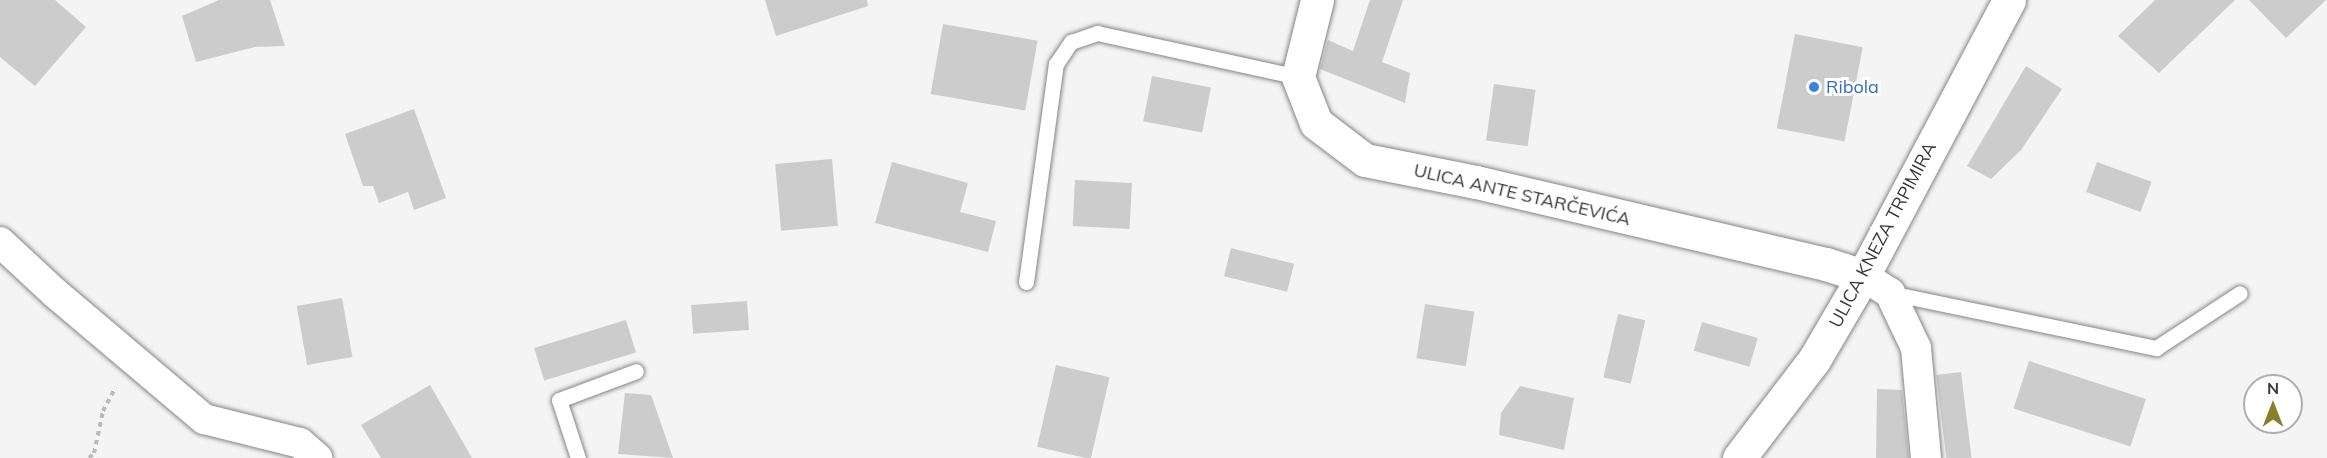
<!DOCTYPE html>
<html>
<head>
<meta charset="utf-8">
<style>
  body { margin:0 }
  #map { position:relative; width:2327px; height:458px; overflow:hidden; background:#f4f4f5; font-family:Mulish,sans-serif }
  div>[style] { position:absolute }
  .building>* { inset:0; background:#cdcccd; transform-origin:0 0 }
  .path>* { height:4px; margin-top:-2px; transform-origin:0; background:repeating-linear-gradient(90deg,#bababb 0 4.5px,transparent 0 9px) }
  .roads { filter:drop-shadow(0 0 2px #868687) drop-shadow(0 0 2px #868687) }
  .lane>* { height:15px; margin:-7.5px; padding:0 7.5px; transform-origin:7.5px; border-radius:7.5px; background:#fff }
  .street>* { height:30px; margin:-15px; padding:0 15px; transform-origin:15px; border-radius:15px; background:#fff }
  .secondary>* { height:33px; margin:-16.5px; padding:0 16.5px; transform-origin:16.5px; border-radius:16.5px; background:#fff }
  .dots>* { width:16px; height:16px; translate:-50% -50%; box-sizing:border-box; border:3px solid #fff; border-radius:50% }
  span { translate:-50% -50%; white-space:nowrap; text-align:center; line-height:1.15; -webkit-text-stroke:6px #fff; paint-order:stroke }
  .shop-label { font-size:18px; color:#366cbe }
  .left { translate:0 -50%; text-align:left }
  .street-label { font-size:18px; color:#383838 }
  .north { position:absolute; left:2243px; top:374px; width:60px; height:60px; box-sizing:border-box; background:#fff; border:2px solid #afafaf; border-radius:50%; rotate:0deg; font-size:16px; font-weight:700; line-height:24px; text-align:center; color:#383838 }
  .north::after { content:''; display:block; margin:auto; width:21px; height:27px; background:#858128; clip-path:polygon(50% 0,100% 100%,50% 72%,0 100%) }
</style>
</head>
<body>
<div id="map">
  <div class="building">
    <div style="clip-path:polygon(0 0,55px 0,86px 27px,35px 86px,0 57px)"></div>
    <div style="clip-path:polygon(219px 0,270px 0,285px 46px,255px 47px,196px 62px,182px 16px)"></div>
    <div style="clip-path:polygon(765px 0,867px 0,868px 6px,776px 36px)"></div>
    <div style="clip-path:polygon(1370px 0,1403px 0,1382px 62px,1410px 73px,1405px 103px,1320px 69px,1328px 40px,1353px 51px)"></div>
    <div style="clip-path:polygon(2155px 0,2235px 0,2159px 73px,2118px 36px)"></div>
    <div style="clip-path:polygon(2249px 0,2326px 0,2286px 38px)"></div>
    <div style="left:943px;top:24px;width:96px;height:71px;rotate:10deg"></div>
    <div style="left:1795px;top:34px;width:69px;height:96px;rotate:11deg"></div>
    <div style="clip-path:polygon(2026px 66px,2062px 89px,2021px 150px,1991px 179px,1967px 166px)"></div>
    <div style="left:1152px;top:76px;width:60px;height:46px;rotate:11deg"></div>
    <div style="left:1494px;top:84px;width:42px;height:57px;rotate:8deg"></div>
    <div style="clip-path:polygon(414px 109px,446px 198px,414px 210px,408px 192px,379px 203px,373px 186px,363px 186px,345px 134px)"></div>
    <div style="left:832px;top:159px;width:67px;height:57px;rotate:85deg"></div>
    <div style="clip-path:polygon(892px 162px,968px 183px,960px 212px,996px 221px,988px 252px,875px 223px)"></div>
    <div style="left:2097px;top:162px;width:58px;height:32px;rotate:20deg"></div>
    <div style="left:1075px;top:180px;width:57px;height:46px;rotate:3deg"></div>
    <div style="left:1231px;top:248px;width:65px;height:29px;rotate:14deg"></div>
    <div style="left:342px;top:298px;width:60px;height:46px;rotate:80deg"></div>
    <div style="left:747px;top:301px;width:29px;height:56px;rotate:86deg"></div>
    <div style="left:1425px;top:304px;width:50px;height:55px;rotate:9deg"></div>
    <div style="left:1618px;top:314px;width:28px;height:65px;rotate:13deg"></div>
    <div style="left:626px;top:320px;width:34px;height:96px;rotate:73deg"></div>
    <div style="left:1702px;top:322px;width:58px;height:30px;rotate:16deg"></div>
    <div style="left:2029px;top:361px;width:123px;height:50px;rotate:18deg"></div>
    <div style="left:1056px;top:365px;width:55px;height:84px;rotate:13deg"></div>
    <div style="left:1961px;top:372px;width:87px;height:25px;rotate:83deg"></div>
    <div style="clip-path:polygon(430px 385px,472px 458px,381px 458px,361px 425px)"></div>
    <div style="clip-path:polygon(1520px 386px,1574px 398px,1564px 450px,1499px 435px,1501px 413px)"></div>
    <div style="clip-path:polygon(1877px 389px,1902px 390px,1909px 458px,1876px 458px)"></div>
    <div style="clip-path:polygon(625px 393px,651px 395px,673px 458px,618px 454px)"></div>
  </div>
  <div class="path">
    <div style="left:89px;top:458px;width:7px;rotate:-45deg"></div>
    <div style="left:94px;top:453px;width:43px;rotate:-77.9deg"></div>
    <div style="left:103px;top:411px;width:27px;rotate:-62deg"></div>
  </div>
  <div class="roads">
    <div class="lane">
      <div style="left:1026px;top:282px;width:220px;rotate:-82.2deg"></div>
      <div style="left:1056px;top:64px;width:27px;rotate:-56deg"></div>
      <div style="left:1071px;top:42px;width:28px;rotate:-19deg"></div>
      <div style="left:1097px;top:33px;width:206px;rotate:12.3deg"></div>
      <div style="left:1890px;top:293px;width:272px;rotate:11.7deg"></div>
      <div style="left:2156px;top:348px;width:100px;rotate:-33.2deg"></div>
      <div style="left:578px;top:458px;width:61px;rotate:-108.1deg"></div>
      <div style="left:559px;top:400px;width:82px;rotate:-20.6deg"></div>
    </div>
    <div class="street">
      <div style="left:0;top:242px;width:76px;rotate:42.9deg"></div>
      <div style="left:56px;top:294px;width:194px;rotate:40.2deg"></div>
      <div style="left:204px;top:419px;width:99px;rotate:14deg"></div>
      <div style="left:300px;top:443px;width:23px;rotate:41deg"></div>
      <div style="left:1863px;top:276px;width:32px;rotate:32deg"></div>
      <div style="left:1890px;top:293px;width:61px;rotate:64.7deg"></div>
      <div style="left:1916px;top:348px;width:110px;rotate:84.8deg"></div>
    </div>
    <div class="secondary">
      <div style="left:1317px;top:0;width:79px;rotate:103.9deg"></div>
      <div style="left:1298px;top:77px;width:49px;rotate:68.6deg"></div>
      <div style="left:1316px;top:123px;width:61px;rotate:37.1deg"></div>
      <div style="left:1365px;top:160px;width:113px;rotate:11.2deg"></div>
      <div style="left:1476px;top:182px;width:359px;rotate:13.2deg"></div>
      <div style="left:1826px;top:264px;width:39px;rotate:18deg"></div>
      <div style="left:1739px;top:458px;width:123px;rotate:-52.6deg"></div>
      <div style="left:1814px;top:360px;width:97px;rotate:-59.7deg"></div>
      <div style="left:1863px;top:276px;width:312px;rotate:-62.1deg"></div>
    </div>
  </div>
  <div class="dots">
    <div style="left:1814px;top:87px;background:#3f7fe0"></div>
  </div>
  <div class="shop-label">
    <span class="left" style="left:1826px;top:87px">Ribola</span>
  </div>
  <div class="street-label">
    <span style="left:1522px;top:195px;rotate:13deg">ULICA ANTE STARČEVIĆA</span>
    <span style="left:1883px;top:235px;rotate:-62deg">ULICA KNEZA TRPIMIRA</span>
  </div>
  <div class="north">N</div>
</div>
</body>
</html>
